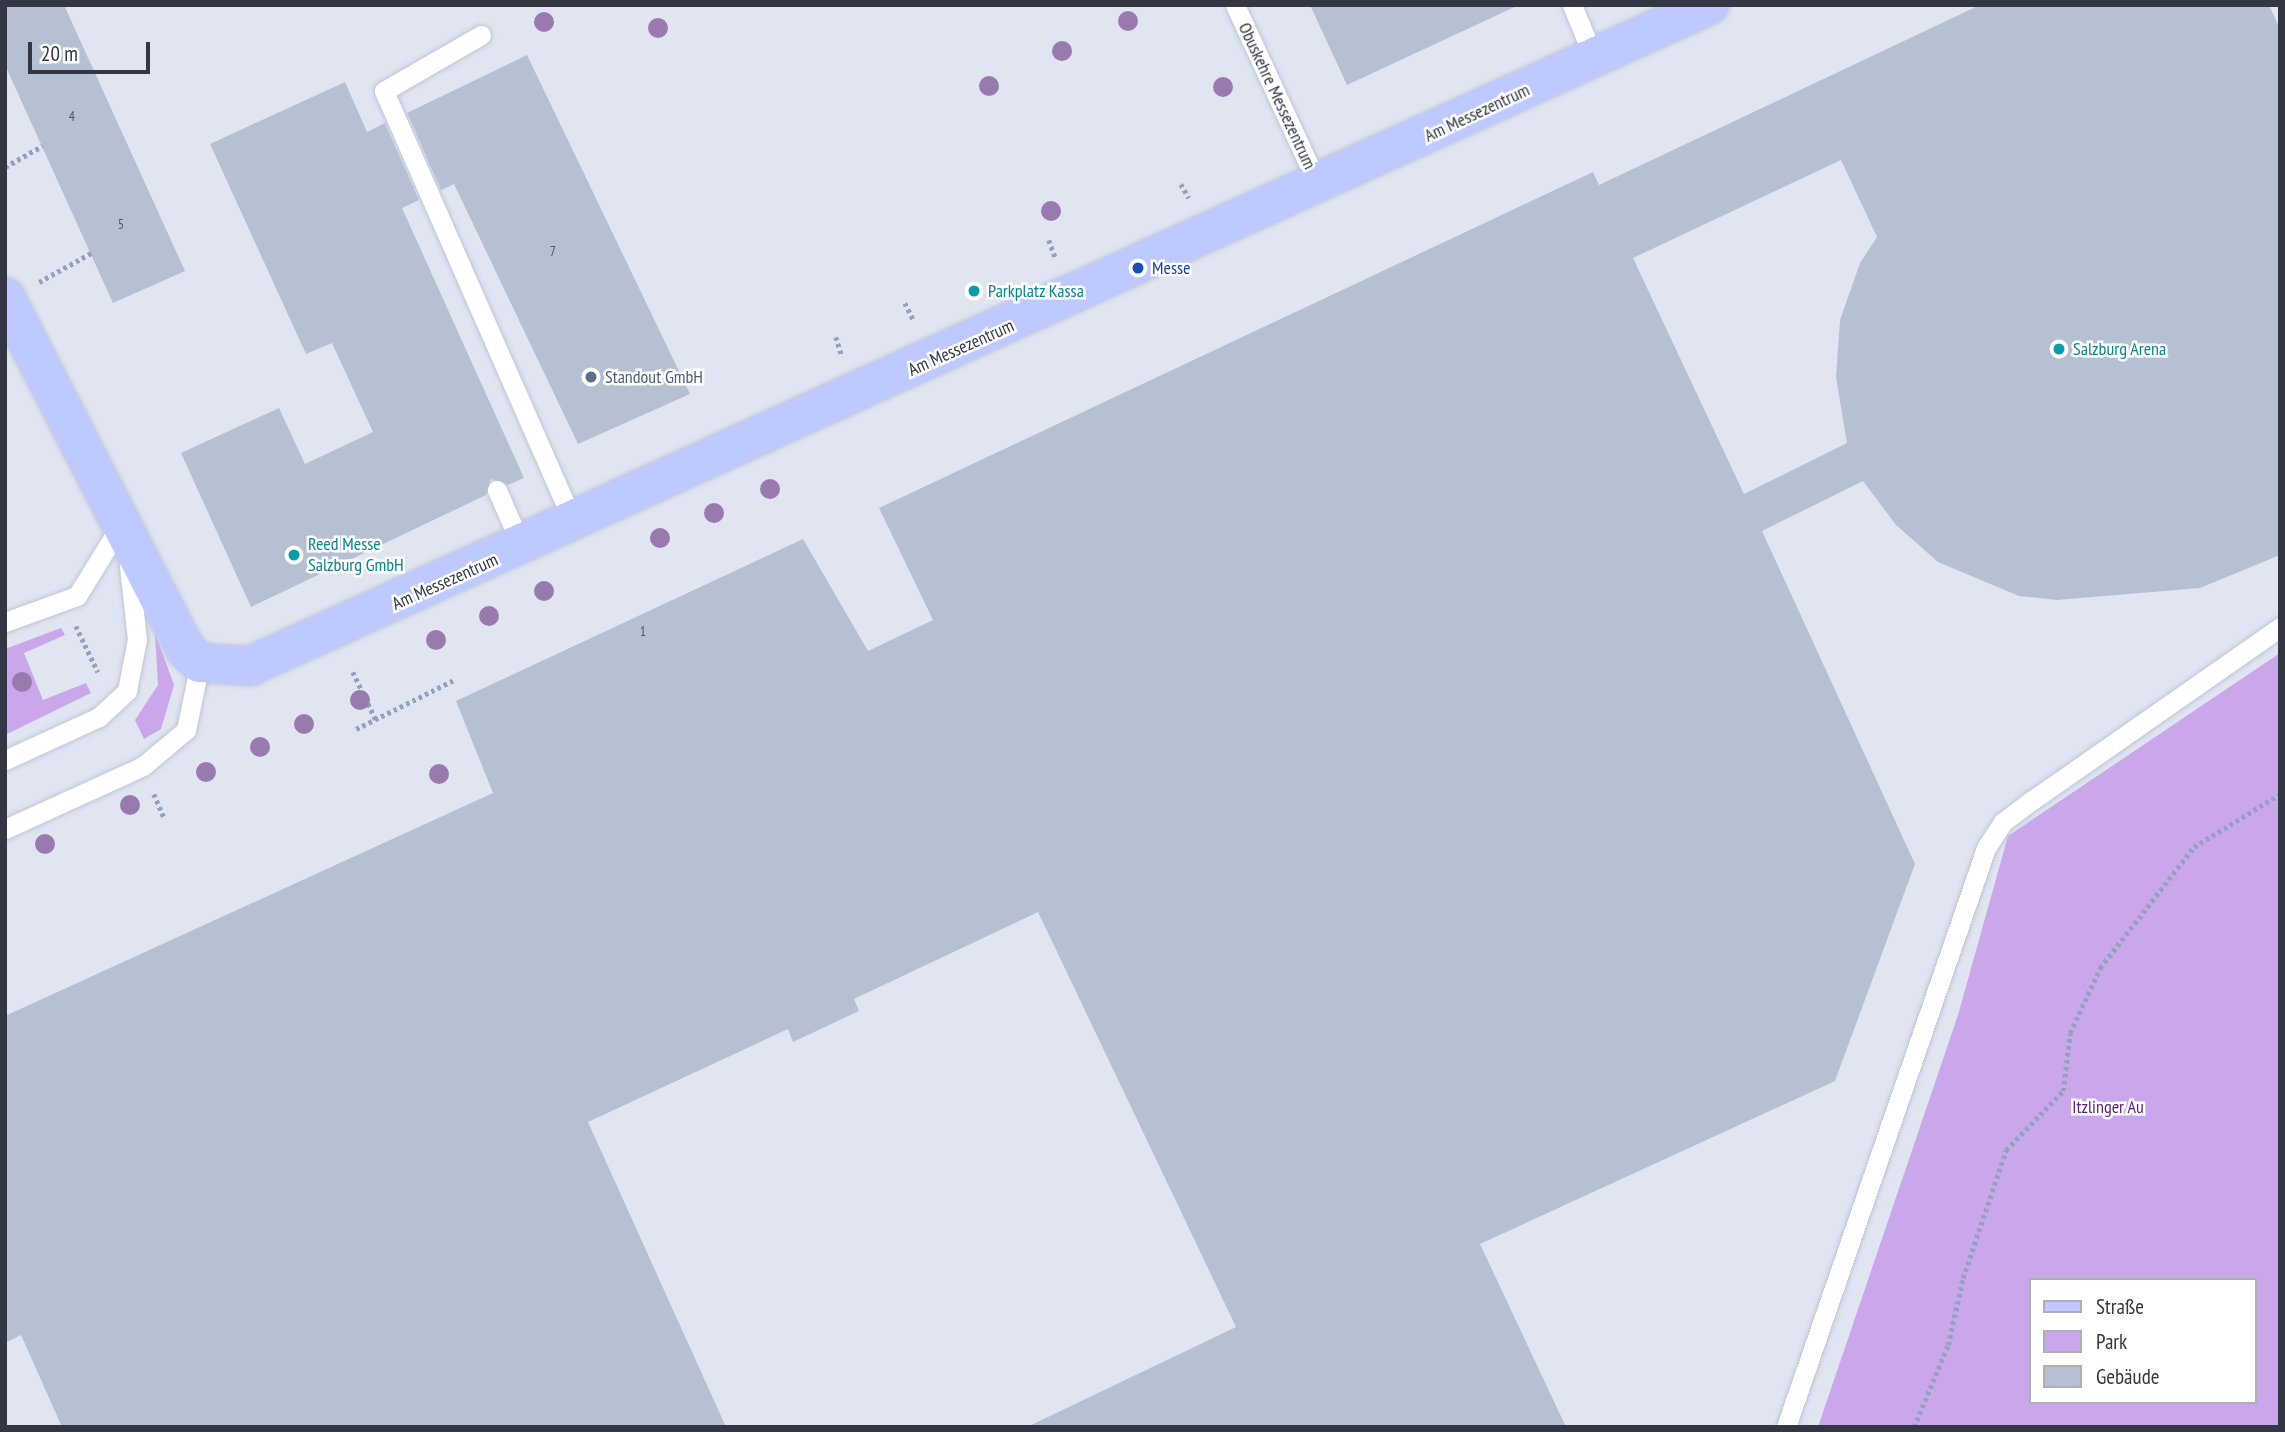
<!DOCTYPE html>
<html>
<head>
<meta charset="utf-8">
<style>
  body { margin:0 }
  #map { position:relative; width:2285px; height:1432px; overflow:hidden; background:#e1e5f2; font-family:"PT Sans Narrow",sans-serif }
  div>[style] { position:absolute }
  .green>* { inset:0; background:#caa7ea }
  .building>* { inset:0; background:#b6c0d3 }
  .path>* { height:4.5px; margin-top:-2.25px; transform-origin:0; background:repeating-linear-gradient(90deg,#94a0c0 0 3.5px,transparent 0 7px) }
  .roads { filter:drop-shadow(0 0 2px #bec5d9) drop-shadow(0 0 2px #bec5d9) }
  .lane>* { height:19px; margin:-9.5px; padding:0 9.5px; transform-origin:9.5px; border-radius:9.5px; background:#fff }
  .secondary>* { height:38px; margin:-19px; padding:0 19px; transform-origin:19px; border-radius:19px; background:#bec9ff }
  .trees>* { width:20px; height:20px; margin:-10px; border-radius:50%; background:#997aaf }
  .dots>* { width:19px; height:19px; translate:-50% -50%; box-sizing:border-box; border:4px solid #fff; border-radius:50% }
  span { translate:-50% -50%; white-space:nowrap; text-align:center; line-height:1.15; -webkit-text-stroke:5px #fff; paint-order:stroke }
  .number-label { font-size:14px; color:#535967 }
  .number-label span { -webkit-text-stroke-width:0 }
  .street-label { font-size:18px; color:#323743 }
  .transit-label { font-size:18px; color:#164399 }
  .left { translate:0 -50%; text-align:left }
  .culture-label { font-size:18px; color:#0d838f }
  .service-label { font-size:18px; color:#4e5e75 }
  .park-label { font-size:18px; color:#5e2378 }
  .frame { position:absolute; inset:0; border:7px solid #323743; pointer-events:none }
  .legend { position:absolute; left:2029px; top:1278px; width:228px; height:126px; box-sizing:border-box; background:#fff; border:2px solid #adafb4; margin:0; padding:9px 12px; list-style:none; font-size:21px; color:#323743 }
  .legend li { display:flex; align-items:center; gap:14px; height:35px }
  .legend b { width:35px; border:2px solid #adafb4 }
  .scale { position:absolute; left:28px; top:42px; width:122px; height:32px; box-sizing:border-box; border:4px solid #323743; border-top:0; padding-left:9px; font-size:21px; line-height:24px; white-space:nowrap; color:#323743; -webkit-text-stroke:5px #fff; paint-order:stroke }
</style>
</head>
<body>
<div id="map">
  <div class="green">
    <div style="clip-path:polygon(61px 628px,65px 635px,24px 653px,43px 700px,86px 683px,91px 693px,5px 735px,5px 649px)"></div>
    <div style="clip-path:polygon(155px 633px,174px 685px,161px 729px,144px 739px,135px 720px,158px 685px)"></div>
    <div style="clip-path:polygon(evenodd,2280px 653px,2280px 1427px,1818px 1427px,1958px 1015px,2008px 836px,2280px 653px,2031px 1280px,2255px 1280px,2255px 1402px,2031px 1402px,2031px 1280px)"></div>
  </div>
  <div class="building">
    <div style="clip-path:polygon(5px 5px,64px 5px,185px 271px,113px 303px,5px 65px)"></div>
    <div style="clip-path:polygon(1310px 5px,1519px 5px,1347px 85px)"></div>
    <div style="clip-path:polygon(evenodd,1980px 5px,2269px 5px,2280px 29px,2280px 555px,2200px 588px,2057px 600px,2019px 596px,1938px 562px,1896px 525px,1863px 481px,1762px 531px,1915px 864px,1835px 1081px,1480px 1244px,1566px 1427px,1027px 1427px,1236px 1327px,1038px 912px,854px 999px,859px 1011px,793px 1042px,788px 1029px,588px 1122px,726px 1427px,62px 1427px,21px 1335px,5px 1343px,5px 1016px,493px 793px,456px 701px,803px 539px,868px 651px,933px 620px,879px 508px,1593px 172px,1599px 185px,1980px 5px,1841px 160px,1877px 237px,1860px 263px,1840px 320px,1836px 377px,1847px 443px,1744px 494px,1633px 258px,1841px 160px)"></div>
    <div style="clip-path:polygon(527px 55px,690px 394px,578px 444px,454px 184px,441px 190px,407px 113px)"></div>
    <div style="clip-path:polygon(345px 82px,367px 132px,385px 123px,419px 200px,402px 208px,524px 478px,508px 485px,491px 479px,486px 495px,251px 607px,181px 453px,279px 408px,305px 464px,373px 432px,332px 343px,306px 354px,210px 144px)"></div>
  </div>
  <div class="path">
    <div style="left:5px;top:167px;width:43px;rotate:-29.6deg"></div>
    <div style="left:1181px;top:184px;width:16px;rotate:60deg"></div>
    <div style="left:1049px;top:240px;width:20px;rotate:70deg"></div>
    <div style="left:39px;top:282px;width:60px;rotate:-29.1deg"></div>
    <div style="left:905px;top:303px;width:20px;rotate:63deg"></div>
    <div style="left:836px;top:337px;width:21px;rotate:73deg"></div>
    <div style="left:76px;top:626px;width:51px;rotate:64.4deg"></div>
    <div style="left:353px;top:672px;width:55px;rotate:64.4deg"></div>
    <div style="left:356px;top:729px;width:110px;rotate:-26.6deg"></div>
    <div style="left:154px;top:794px;width:25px;rotate:67deg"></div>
    <div style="left:1914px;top:1427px;width:89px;rotate:-67.5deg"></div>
    <div style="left:1948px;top:1345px;width:69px;rotate:-77.4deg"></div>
    <div style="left:1963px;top:1278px;width:135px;rotate:-71.4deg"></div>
    <div style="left:2006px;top:1150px;width:82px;rotate:-46deg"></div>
    <div style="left:2063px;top:1091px;width:58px;rotate:-83.1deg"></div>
    <div style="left:2070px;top:1033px;width:72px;rotate:-65.2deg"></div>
    <div style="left:2100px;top:968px;width:153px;rotate:-52.2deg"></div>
    <div style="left:2194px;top:847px;width:101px;rotate:-31.6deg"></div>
  </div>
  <div class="roads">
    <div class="lane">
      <div style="left:1235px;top:5px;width:200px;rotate:65.2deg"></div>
      <div style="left:1572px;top:5px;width:57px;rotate:67.5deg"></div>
      <div style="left:481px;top:35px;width:112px;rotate:150deg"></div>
      <div style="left:384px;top:91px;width:472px;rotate:66.3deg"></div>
      <div style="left:497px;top:490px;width:62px;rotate:66.3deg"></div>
      <div style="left:5px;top:622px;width:77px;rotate:-19.9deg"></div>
      <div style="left:77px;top:596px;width:82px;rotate:-58.4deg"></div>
      <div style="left:5px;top:760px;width:103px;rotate:-24.6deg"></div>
      <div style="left:99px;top:717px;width:38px;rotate:-43deg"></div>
      <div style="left:127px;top:691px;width:53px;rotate:-79.1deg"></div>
      <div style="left:137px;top:639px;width:73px;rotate:-96.3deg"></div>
      <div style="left:5px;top:829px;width:152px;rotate:-24.5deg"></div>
      <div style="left:143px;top:766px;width:56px;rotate:-39.9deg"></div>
      <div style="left:186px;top:730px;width:68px;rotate:-78.2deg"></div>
      <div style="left:1786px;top:1427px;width:613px;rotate:-70.94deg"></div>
      <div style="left:1986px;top:848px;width:31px;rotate:-57deg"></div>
      <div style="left:2003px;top:822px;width:35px;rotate:-37deg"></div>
      <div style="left:2031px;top:801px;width:304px;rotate:-34.9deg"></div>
    </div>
    <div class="secondary">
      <div style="left:5px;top:297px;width:395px;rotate:62.9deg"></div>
      <div style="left:185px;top:649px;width:21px;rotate:43deg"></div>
      <div style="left:200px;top:663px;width:50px;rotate:3.4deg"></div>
      <div style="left:250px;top:666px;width:1602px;rotate:-24.37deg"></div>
    </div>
  </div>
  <div class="trees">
    <div style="left:1128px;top:21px"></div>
    <div style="left:544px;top:22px"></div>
    <div style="left:658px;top:28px"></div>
    <div style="left:1062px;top:51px"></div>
    <div style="left:989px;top:86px"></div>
    <div style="left:1223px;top:87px"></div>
    <div style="left:1051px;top:211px"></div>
    <div style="left:770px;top:489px"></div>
    <div style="left:714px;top:513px"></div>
    <div style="left:660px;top:538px"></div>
    <div style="left:544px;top:591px"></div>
    <div style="left:489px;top:616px"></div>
    <div style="left:436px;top:640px"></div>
    <div style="left:22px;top:682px"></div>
    <div style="left:360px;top:700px"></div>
    <div style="left:304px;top:724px"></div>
    <div style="left:260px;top:747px"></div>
    <div style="left:206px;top:772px"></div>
    <div style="left:439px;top:774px"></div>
    <div style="left:130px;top:805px"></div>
    <div style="left:45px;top:844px"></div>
  </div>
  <div class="dots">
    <div style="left:1138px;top:268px;background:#1a4fb4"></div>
    <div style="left:974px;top:291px;background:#0f9aa8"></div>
    <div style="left:2059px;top:349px;background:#0f9aa8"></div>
    <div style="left:591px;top:377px;background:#5c6f8a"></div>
    <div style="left:294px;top:555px;background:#0f9aa8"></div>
  </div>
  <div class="number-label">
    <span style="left:72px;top:116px">4</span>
    <span style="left:121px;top:224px">5</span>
    <span style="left:553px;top:251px">7</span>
    <span style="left:643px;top:631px">1</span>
  </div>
  <div class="street-label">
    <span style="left:1277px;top:96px;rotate:65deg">Obuskehre Messezentrum</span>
    <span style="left:1477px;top:113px;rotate:-25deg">Am Messezentrum</span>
    <span style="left:961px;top:348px;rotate:-24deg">Am Messezentrum</span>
    <span style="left:445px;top:582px;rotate:-24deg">Am Messezentrum</span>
  </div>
  <div class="transit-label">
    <span class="left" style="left:1152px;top:268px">Messe</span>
  </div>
  <div class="culture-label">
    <span class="left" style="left:988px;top:291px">Parkplatz Kassa</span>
    <span class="left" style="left:2073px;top:349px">Salzburg Arena</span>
    <span class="left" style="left:308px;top:555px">Reed Messe<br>Salzburg GmbH</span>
  </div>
  <div class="service-label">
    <span class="left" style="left:605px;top:377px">Standout GmbH</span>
  </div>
  <div class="park-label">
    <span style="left:2108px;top:1107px">Itzlinger Au</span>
  </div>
  <div class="frame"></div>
  <ul class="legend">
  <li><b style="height:9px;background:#bec9ff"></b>Straße</li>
  <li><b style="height:19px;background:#caa7ea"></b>Park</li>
  <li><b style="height:19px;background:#b6c0d3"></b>Gebäude</li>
  </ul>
  <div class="scale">20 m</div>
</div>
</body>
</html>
